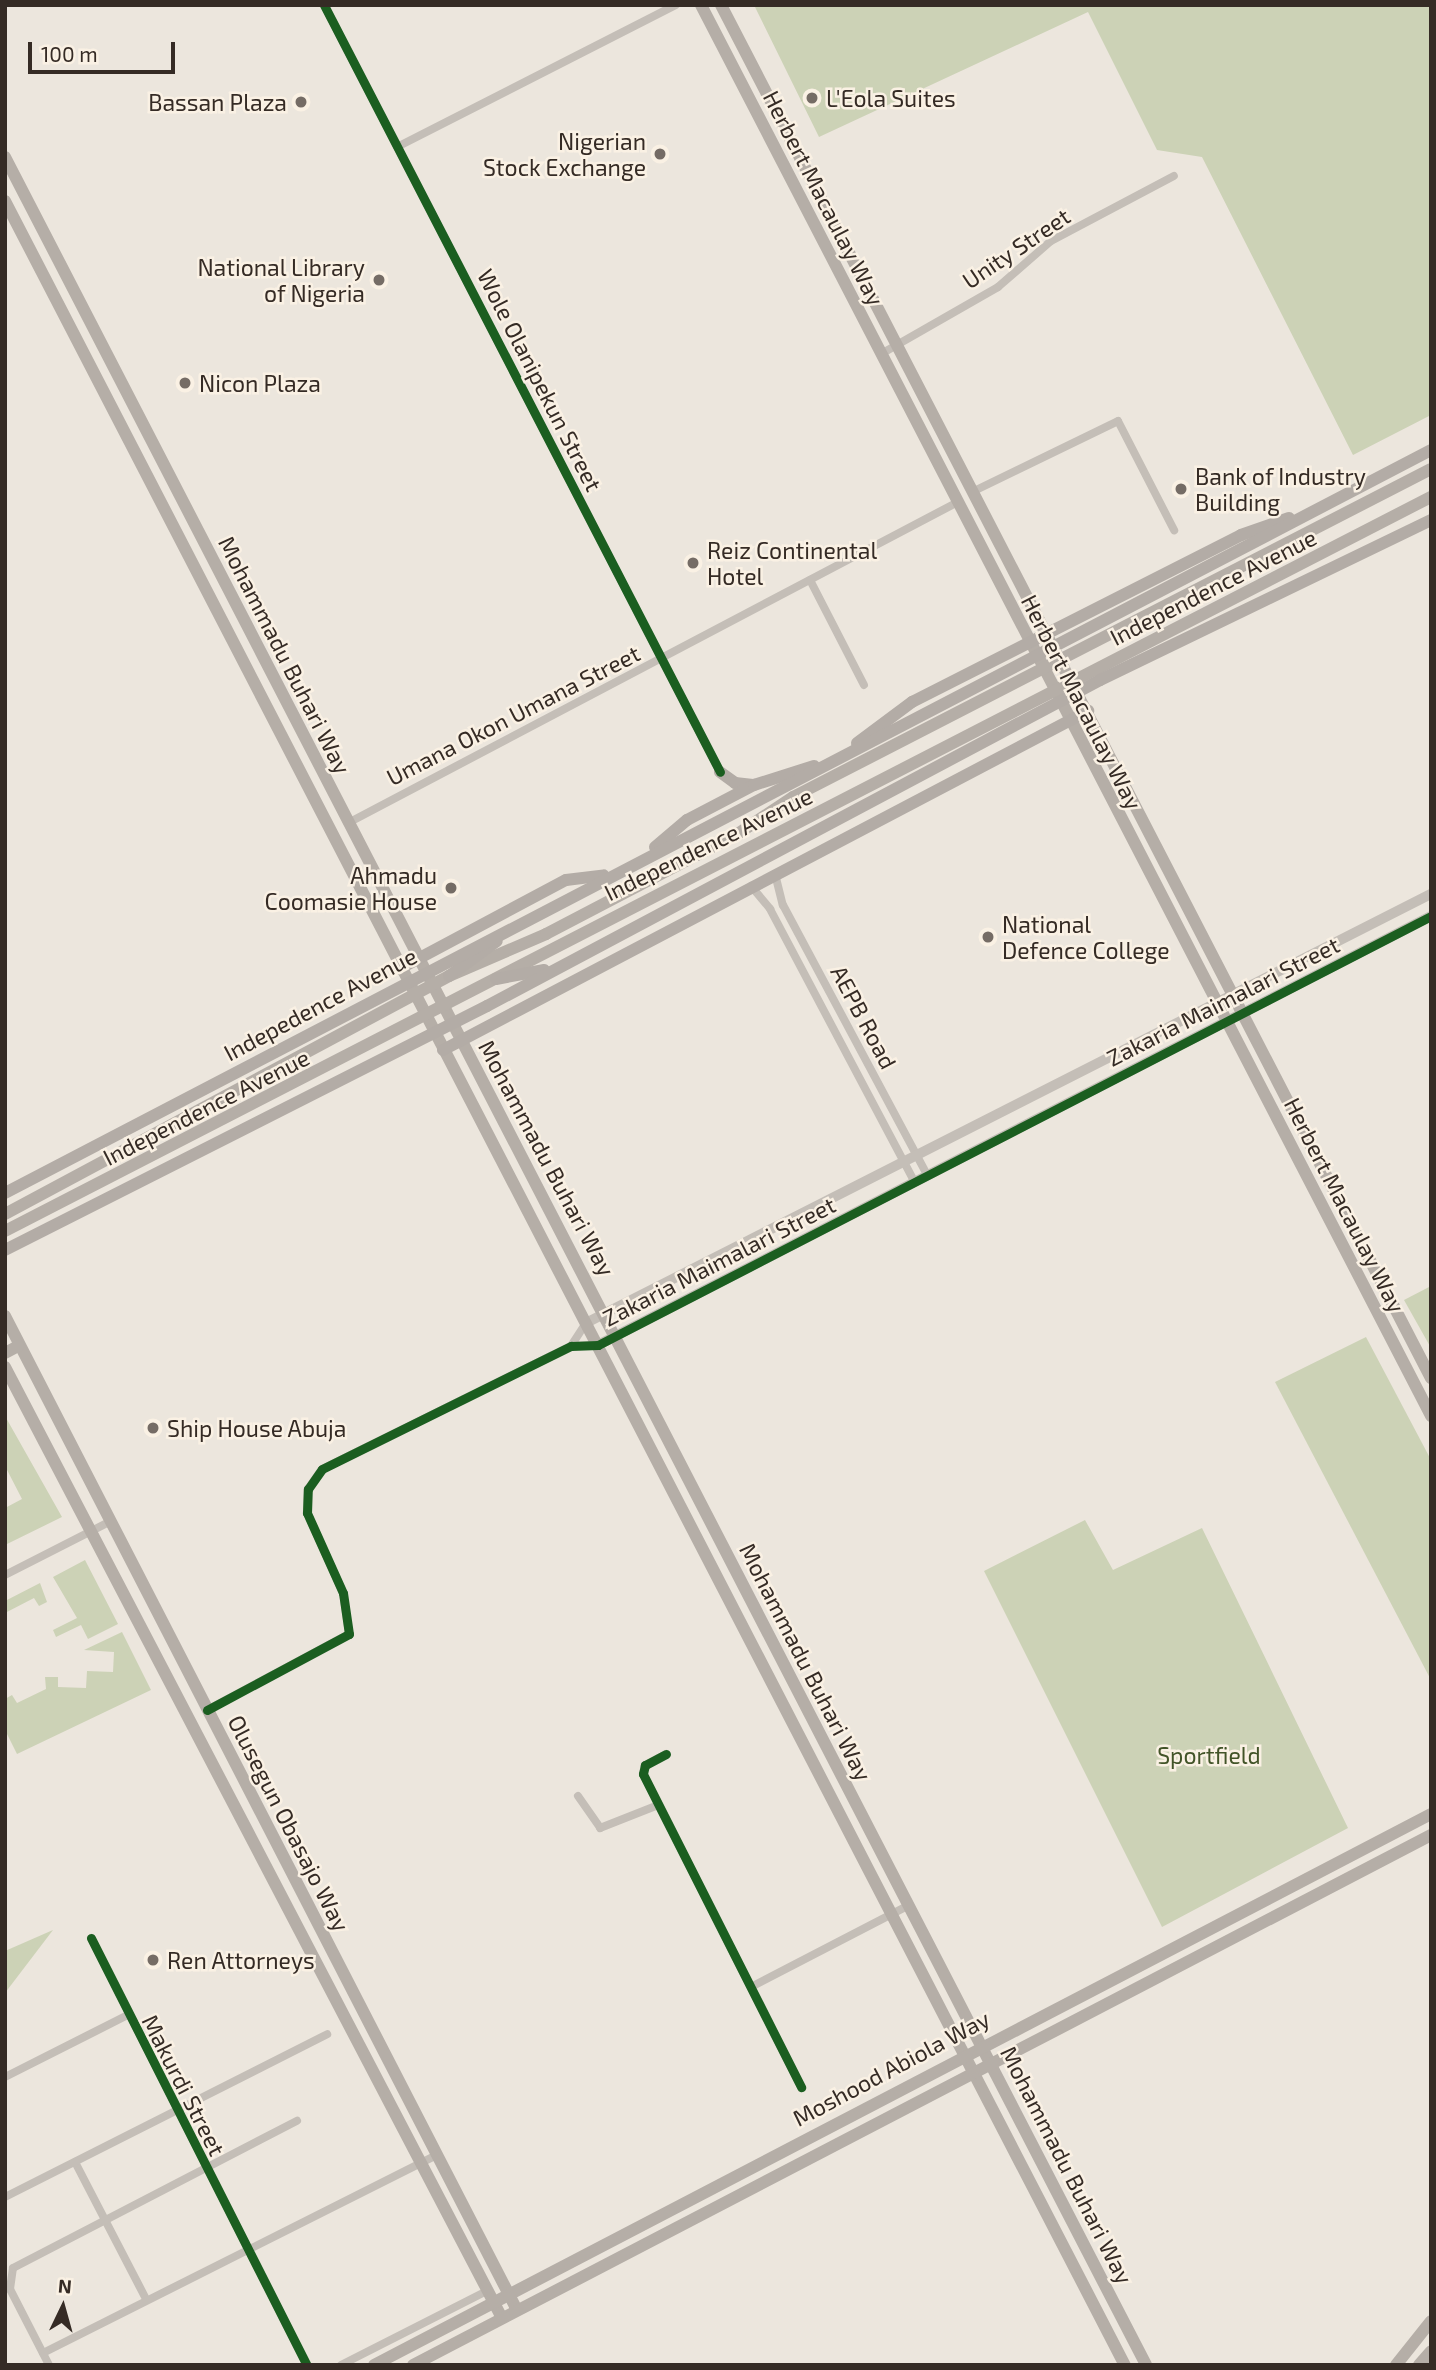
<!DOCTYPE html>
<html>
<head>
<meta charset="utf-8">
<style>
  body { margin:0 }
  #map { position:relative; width:1436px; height:2370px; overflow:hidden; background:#ece6dd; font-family:"Exo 2",sans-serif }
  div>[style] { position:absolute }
  .green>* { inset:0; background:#ccd2b6 }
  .minor>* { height:8px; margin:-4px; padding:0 4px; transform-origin:4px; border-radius:4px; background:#c4beb7 }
  .tertiary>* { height:10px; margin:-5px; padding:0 5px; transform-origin:5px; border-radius:5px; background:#c4beb7 }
  .secondary>* { height:12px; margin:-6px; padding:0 6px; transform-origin:6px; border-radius:6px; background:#b5aea7 }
  .primary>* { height:12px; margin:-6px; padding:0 6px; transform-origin:6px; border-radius:6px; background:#b3aca6 }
  .cycleway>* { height:9px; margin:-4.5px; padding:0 4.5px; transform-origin:4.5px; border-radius:4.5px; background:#1b5e20 }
  .dots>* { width:19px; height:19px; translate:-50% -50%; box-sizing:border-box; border:4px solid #faf1e4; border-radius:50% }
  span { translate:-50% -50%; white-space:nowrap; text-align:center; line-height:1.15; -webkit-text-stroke:5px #faf1e4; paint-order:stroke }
  .poi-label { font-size:23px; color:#352b25 }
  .left { translate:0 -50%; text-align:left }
  .right { translate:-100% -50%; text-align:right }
  .street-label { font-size:23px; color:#352b25 }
  .park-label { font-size:23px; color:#425428 }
  .frame { position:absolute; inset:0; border:7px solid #352b25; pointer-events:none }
  .north { position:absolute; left:28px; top:2272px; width:70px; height:70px; -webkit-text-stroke:5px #faf1e4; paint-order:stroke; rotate:5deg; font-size:19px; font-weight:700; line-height:28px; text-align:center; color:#352b25 }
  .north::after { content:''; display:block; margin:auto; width:24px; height:32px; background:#352b25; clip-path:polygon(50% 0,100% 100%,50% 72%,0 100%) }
  .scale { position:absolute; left:28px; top:42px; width:147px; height:32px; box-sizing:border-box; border:4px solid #352b25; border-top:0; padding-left:9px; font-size:21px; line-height:24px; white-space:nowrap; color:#352b25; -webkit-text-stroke:5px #faf1e4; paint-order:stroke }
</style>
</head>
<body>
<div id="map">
  <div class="green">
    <div style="clip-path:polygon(1431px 5px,1431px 415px,1353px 455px,1202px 157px,1157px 150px,1088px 12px,819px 137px,755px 7px)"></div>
    <div style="clip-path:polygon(1431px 1286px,1431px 1348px,1404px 1300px)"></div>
    <div style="clip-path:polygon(1366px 1337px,1431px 1460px,1431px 1680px,1275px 1382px)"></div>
    <div style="clip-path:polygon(5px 1416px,62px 1517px,5px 1545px,5px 1508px,22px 1499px,5px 1466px)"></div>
    <div style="clip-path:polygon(1085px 1520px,1113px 1570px,1202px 1528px,1348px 1828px,1162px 1927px,984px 1571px)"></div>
    <div style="clip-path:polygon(85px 1560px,118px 1624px,88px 1639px,81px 1625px,56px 1637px,53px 1630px,77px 1618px,53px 1577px)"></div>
    <div style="clip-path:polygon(40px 1583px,47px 1602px,39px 1606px,34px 1598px,5px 1613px,5px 1601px)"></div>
    <div style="clip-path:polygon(122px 1632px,151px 1690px,17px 1754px,5px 1730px,5px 1699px,12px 1695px,17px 1703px,46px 1689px,45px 1677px,58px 1677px,58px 1687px,86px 1688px,87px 1671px,113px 1672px,114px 1652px,84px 1650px)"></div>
    <div style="clip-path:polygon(53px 1930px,5px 1993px,5px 1951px)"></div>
  </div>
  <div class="minor">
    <div style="left:324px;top:5px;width:863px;rotate:62.69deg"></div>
    <div style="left:397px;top:147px;width:313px;rotate:-27deg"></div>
    <div style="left:881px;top:354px;width:135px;rotate:-29.8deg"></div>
    <div style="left:998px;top:287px;width:70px;rotate:-41deg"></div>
    <div style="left:1051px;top:241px;width:139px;rotate:-27.9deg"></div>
    <div style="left:974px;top:491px;width:160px;rotate:-25.9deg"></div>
    <div style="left:1118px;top:421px;width:123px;rotate:62.8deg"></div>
    <div style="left:810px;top:580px;width:118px;rotate:62.8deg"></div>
    <div style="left:348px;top:823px;width:687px;rotate:-27.76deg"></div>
    <div style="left:775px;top:874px;width:32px;rotate:76deg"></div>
    <div style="left:783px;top:905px;width:306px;rotate:61.9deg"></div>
    <div style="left:751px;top:886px;width:30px;rotate:50deg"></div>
    <div style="left:770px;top:909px;width:308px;rotate:62.1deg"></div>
    <div style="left:571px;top:1346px;width:27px;rotate:-57deg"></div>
    <div style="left:5px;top:1575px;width:117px;rotate:-27deg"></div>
    <div style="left:207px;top:1710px;width:161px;rotate:-28.2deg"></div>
    <div style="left:349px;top:1634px;width:41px;rotate:-98.3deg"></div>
    <div style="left:343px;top:1593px;width:88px;rotate:-114.2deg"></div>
    <div style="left:307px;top:1513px;width:24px;rotate:-88deg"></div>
    <div style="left:308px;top:1489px;width:24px;rotate:-55deg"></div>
    <div style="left:322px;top:1469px;width:278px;rotate:-26.3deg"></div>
    <div style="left:571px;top:1346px;width:27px;rotate:-2deg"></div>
    <div style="left:666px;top:1754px;width:24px;rotate:152deg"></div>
    <div style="left:645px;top:1765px;width:9px;rotate:103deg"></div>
    <div style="left:643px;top:1774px;width:351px;rotate:63.2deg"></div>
    <div style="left:578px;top:1796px;width:39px;rotate:55deg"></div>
    <div style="left:600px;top:1828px;width:62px;rotate:-21.6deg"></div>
    <div style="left:91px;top:1938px;width:479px;rotate:63.2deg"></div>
    <div style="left:751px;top:1987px;width:178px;rotate:-27.4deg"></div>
    <div style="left:5px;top:2077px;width:138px;rotate:-26.8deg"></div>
    <div style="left:75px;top:2162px;width:154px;rotate:62.6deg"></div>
    <div style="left:5px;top:2197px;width:361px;rotate:-26.8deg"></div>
    <div style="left:43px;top:2353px;width:441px;rotate:-26.7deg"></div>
    <div style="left:49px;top:2365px;width:85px;rotate:-117.2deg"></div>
    <div style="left:10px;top:2289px;width:21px;rotate:-82deg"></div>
    <div style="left:13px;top:2268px;width:320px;rotate:-27.4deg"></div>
    <div style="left:341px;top:2365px;width:164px;rotate:-26.9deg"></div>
  </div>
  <div class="tertiary">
    <div style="left:586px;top:1323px;width:948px;rotate:-26.92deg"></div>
    <div style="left:598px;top:1345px;width:937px;rotate:-27.25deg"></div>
  </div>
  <div class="secondary">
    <div style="left:701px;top:5px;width:1589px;rotate:62.64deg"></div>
    <div style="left:721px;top:5px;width:1546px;rotate:62.66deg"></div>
    <div style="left:5px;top:157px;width:2485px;rotate:62.67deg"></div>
    <div style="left:5px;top:201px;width:2437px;rotate:62.64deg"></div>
    <div style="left:5px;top:1214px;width:504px;rotate:-28.19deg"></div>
    <div style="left:449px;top:976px;width:106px;rotate:-23.4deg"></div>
    <div style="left:546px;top:934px;width:218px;rotate:-27.6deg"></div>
    <div style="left:739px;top:833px;width:65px;rotate:-33.7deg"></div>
    <div style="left:793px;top:797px;width:717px;rotate:-27.21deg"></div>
    <div style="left:5px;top:1231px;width:1604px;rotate:-27.24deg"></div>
    <div style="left:5px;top:1316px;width:1118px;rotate:62.75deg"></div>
    <div style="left:5px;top:1353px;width:15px;rotate:-28deg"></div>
    <div style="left:5px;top:1367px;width:1073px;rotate:62.41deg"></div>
    <div style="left:374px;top:2365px;width:1192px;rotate:-27.53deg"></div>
    <div style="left:413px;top:2365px;width:1148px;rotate:-27.5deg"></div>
    <div style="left:1396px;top:2365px;width:56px;rotate:-51.5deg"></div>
    <div style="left:1419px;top:2365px;width:18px;rotate:-49deg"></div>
  </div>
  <div class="primary">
    <div style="left:857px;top:743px;width:69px;rotate:-36.7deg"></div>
    <div style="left:912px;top:702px;width:369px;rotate:-26.9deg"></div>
    <div style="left:1241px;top:535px;width:51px;rotate:-19.5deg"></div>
    <div style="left:720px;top:772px;width:19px;rotate:36deg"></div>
    <div style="left:735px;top:783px;width:18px;rotate:6deg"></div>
    <div style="left:655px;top:847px;width:42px;rotate:-40.2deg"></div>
    <div style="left:687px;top:820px;width:76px;rotate:-27.6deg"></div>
    <div style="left:754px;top:785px;width:63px;rotate:-17.6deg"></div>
    <div style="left:399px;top:969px;width:189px;rotate:-28.1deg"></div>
    <div style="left:566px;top:880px;width:38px;rotate:-7deg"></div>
    <div style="left:449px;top:976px;width:59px;rotate:-36.1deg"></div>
    <div style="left:496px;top:979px;width:49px;rotate:-10.6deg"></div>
    <div style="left:443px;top:1050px;width:729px;rotate:-27.73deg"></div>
    <div style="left:5px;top:1193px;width:1608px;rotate:-27.52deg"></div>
    <div style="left:5px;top:1250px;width:540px;rotate:-26.85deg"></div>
    <div style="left:487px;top:1006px;width:694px;rotate:-28deg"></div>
    <div style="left:1100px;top:680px;width:368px;rotate:-25.8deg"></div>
  </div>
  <div class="cycleway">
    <div style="left:324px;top:5px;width:863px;rotate:62.69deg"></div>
    <div style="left:207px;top:1710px;width:161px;rotate:-28.2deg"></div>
    <div style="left:349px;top:1634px;width:41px;rotate:-98.3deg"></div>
    <div style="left:343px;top:1593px;width:88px;rotate:-114.2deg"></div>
    <div style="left:307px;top:1513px;width:24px;rotate:-88deg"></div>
    <div style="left:308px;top:1489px;width:24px;rotate:-55deg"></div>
    <div style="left:322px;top:1469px;width:278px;rotate:-26.3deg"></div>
    <div style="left:571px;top:1346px;width:27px;rotate:-2deg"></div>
    <div style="left:598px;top:1345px;width:937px;rotate:-27.25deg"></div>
    <div style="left:666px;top:1754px;width:24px;rotate:152deg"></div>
    <div style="left:645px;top:1765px;width:9px;rotate:103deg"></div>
    <div style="left:643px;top:1774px;width:351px;rotate:63.2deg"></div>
    <div style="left:91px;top:1938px;width:479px;rotate:63.2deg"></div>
  </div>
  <div class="dots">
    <div style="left:812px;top:98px;background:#756c65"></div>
    <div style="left:301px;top:102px;background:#756c65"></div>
    <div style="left:660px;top:154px;background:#756c65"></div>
    <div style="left:379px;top:280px;background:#756c65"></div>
    <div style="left:185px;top:383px;background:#756c65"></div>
    <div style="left:1181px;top:489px;background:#756c65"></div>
    <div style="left:693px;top:563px;background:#756c65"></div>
    <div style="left:451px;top:888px;background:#756c65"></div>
    <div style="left:988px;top:937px;background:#756c65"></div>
    <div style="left:153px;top:1428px;background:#756c65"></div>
    <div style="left:153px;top:1960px;background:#756c65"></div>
  </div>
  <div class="poi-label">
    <span class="left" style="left:826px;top:98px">L'Eola Suites</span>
    <span class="right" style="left:287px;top:102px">Bassan Plaza</span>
    <span class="right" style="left:646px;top:154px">Nigerian<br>Stock Exchange</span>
    <span class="right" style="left:365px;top:280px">National Library<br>of Nigeria</span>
    <span class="left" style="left:199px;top:383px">Nicon Plaza</span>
    <span class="left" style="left:1195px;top:489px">Bank of Industry<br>Building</span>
    <span class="left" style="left:707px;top:563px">Reiz Continental<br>Hotel</span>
    <span class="right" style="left:437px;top:888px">Ahmadu<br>Coomasie House</span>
    <span class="left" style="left:1002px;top:937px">National<br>Defence College</span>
    <span class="left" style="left:167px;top:1428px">Ship House Abuja</span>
    <span class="left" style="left:167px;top:1960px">Ren Attorneys</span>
  </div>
  <div class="street-label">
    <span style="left:824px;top:198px;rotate:63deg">Herbert Macaulay Way</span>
    <span style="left:1016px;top:248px;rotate:-34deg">Unity Street</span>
    <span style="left:540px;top:380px;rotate:63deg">Wole Olanipekun Street</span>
    <span style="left:1213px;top:587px;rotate:-27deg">Independence Avenue</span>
    <span style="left:285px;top:655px;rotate:63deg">Mohammadu Buhari Way</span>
    <span style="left:1082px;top:702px;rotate:63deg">Herbert Macaulay Way</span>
    <span style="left:513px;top:715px;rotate:-27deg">Umana Okon Umana Street</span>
    <span style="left:708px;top:844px;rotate:-26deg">Independence Avenue</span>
    <span style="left:1223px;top:1001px;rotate:-27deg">Zakaria Maimalari Street</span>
    <span style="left:320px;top:1004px;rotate:-28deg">Indepedence Avenue</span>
    <span style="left:864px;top:1017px;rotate:62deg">AEPB Road</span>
    <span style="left:206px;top:1107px;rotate:-27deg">Independence Avenue</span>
    <span style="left:547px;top:1158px;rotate:62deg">Mohammadu Buhari Way</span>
    <span style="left:1345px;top:1205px;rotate:63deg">Herbert Macaulay Way</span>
    <span style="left:719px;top:1261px;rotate:-27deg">Zakaria Maimalari Street</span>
    <span style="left:806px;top:1662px;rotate:63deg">Mohammadu Buhari Way</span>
    <span style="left:289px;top:1823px;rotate:63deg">Olusegun Obasajo Way</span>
    <span style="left:891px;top:2068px;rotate:-28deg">Moshood Abiola Way</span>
    <span style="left:184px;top:2085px;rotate:63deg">Makurdi Street</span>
    <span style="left:1067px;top:2165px;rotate:63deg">Mohammadu Buhari Way</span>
  </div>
  <div class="park-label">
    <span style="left:1209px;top:1755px">Sportfield</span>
  </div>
  <div class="frame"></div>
  <div class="north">N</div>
  <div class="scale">100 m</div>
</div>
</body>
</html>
